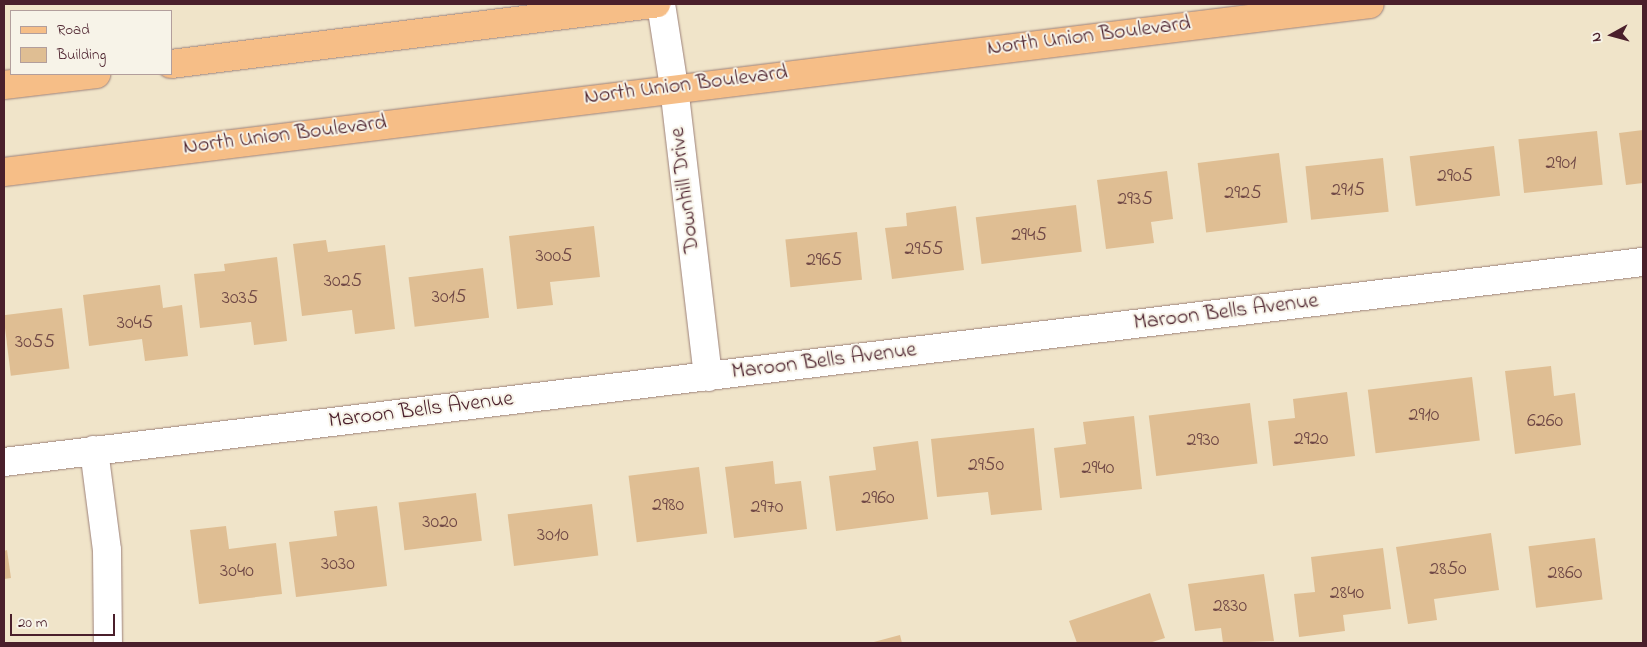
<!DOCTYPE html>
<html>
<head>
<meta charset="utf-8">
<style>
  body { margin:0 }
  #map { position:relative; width:1647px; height:647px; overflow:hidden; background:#f0e4c9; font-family:"Indie Flower",sans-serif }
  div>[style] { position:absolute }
  .building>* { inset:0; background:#dfbe93; transform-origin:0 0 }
  .roads { filter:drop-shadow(0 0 1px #9d827a) drop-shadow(0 0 1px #9d827a) }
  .minor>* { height:28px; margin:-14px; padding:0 14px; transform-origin:14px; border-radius:14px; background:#fff }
  .primary>* { height:28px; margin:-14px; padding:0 14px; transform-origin:14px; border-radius:14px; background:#f6be87 }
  span { translate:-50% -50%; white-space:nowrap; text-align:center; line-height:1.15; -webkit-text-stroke:4px #f7f3e8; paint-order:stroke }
  .number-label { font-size:20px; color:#6f4745 }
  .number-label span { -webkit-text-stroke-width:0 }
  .street-label { font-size:22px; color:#4a1f2b }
  .frame { position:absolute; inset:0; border:5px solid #4a1f2b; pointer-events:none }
  .legend { position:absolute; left:10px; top:10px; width:162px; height:65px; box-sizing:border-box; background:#f7f3e8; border:1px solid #b29e9c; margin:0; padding:6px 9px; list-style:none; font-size:15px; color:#4a1f2b }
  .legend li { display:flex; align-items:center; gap:10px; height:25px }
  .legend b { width:25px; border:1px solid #b29e9c }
  .north { position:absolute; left:1587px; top:10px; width:50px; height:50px; -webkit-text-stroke:4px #f7f3e8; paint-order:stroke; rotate:263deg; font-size:14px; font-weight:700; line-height:20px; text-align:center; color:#4a1f2b }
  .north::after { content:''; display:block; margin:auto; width:18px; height:22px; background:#4a1f2b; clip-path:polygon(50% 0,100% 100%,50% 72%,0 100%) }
  .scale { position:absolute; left:10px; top:614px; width:105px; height:22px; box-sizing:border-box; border:2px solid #4a1f2b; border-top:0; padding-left:6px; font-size:15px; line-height:18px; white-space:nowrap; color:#4a1f2b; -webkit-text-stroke:4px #f7f3e8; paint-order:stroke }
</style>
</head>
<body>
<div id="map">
  <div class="building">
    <div style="clip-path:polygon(1643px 130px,1643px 183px,1626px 185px,1619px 133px)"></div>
    <div style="left:1597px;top:131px;width:54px;height:79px;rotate:84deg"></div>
    <div style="left:1494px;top:146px;width:50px;height:85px;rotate:83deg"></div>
    <div style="left:1279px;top:153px;width:70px;height:82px;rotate:83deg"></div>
    <div style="left:1383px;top:158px;width:54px;height:78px;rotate:84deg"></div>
    <div style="clip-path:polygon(1167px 171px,1173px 219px,1151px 222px,1154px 243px,1106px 249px,1097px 180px)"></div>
    <div style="left:1076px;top:205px;width:47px;height:101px;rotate:83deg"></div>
    <div style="clip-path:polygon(956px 206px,964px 270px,892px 279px,885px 228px,907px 226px,906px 213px)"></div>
    <div style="clip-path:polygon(594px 226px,600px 277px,550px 282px,553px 305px,517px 309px,509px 236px)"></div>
    <div style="left:857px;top:232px;width:48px;height:72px;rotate:84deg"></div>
    <div style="clip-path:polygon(326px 240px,328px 252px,385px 245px,395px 329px,355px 334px,352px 310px,302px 316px,293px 244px)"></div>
    <div style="clip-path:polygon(277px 257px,287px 341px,254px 345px,251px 322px,200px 328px,194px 274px,225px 271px,224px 264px)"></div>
    <div style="left:483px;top:268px;width:50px;height:75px;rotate:83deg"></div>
    <div style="clip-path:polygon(160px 285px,163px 308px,182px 305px,188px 356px,145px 361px,142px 339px,89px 346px,83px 295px)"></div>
    <div style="left:62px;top:308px;width:61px;height:59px;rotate:83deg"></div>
    <div style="clip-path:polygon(1551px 366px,1554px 396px,1575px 393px,1581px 445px,1515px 454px,1505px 371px)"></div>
    <div style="left:1472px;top:377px;width:64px;height:105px;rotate:83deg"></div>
    <div style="clip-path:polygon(1347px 392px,1355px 456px,1273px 466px,1268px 421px,1295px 418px,1293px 399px)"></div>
    <div style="left:1250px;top:403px;width:61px;height:102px;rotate:83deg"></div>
    <div style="clip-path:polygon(1134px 416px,1142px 489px,1060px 498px,1054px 448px,1086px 444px,1083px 422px)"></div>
    <div style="clip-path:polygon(1034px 428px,1042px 510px,991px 515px,988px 492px,937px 497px,931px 439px)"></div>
    <div style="clip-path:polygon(918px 441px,928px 519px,836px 531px,829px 476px,876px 470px,873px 447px)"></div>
    <div style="clip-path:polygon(773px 461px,775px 484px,801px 481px,807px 529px,734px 538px,725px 467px)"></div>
    <div style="left:699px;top:467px;width:67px;height:71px;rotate:83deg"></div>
    <div style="left:476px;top:493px;width:48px;height:78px;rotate:83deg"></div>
    <div style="left:592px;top:504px;width:52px;height:85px;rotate:83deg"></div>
    <div style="clip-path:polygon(377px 506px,387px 586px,296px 597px,289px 542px,337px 536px,334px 511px)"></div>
    <div style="clip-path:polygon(226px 526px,229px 549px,276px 543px,282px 594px,199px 604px,190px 530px)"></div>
    <div style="clip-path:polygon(1491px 533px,1499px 590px,1434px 599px,1437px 620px,1408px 624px,1396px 547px)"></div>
    <div style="left:1595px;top:538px;width:62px;height:67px;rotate:83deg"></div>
    <div style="clip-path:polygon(1383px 548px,1391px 609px,1343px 615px,1345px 631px,1299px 637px,1294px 594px,1315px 592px,1311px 557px)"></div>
    <div style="clip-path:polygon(7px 550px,11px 578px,4px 579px,4px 551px)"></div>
    <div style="clip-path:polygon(1264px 574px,1274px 641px,1223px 643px,1221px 628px,1195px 631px,1188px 584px)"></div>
    <div style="clip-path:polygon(1150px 593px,1165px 638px,1149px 643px,1077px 643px,1069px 621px)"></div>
    <div style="clip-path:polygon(900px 635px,902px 643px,870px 643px)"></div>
  </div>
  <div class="roads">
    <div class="minor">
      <div style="left:661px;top:4px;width:84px;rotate:81.1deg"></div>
      <div style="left:674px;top:87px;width:292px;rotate:83.3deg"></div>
      <div style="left:94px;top:450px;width:101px;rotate:82.6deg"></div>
      <div style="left:107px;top:550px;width:93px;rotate:89.4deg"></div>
      <div style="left:4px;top:462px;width:1651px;rotate:-6.96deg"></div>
    </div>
    <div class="primary">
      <div style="left:171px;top:64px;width:489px;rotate:-7.1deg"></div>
      <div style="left:4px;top:85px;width:93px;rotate:-6.8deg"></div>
      <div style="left:4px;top:172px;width:1376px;rotate:-7.01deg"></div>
    </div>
  </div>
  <div class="number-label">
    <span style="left:1561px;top:163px">2901</span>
    <span style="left:1455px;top:176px">2905</span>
    <span style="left:1348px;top:190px">2915</span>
    <span style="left:1243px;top:193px">2925</span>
    <span style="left:1135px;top:199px">2935</span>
    <span style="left:1029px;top:235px">2945</span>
    <span style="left:924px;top:249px">2955</span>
    <span style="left:554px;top:256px">3005</span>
    <span style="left:824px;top:260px">2965</span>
    <span style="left:343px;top:281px">3025</span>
    <span style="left:449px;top:297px">3015</span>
    <span style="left:240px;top:298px">3035</span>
    <span style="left:135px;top:323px">3045</span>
    <span style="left:35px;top:342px">3055</span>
    <span style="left:1424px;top:415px">2910</span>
    <span style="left:1545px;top:421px">6260</span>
    <span style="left:1311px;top:439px">2920</span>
    <span style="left:1203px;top:440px">2930</span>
    <span style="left:986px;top:465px">2950</span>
    <span style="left:1098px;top:468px">2940</span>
    <span style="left:878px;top:498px">2960</span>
    <span style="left:668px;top:505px">2980</span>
    <span style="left:767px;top:507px">2970</span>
    <span style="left:440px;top:522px">3020</span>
    <span style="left:553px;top:535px">3010</span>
    <span style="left:338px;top:564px">3030</span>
    <span style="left:1448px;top:569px">2850</span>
    <span style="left:237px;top:571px">3040</span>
    <span style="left:1565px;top:573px">2860</span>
    <span style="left:1347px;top:593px">2840</span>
    <span style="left:1230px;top:606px">2830</span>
  </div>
  <div class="street-label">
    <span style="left:1089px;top:37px;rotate:-7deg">North Union Boulevard</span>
    <span style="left:686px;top:86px;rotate:-7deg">North Union Boulevard</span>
    <span style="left:285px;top:136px;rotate:-7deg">North Union Boulevard</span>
    <span style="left:686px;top:190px;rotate:-97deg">Downhill Drive</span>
    <span style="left:1226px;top:313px;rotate:-7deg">Maroon Bells Avenue</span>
    <span style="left:824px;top:362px;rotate:-7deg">Maroon Bells Avenue</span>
    <span style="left:421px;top:411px;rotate:-7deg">Maroon Bells Avenue</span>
  </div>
  <div class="frame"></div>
  <ul class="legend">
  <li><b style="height:6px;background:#f6be87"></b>Road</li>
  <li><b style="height:14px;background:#dfbe93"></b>Building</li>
  </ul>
  <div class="north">N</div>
  <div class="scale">20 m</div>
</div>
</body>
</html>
